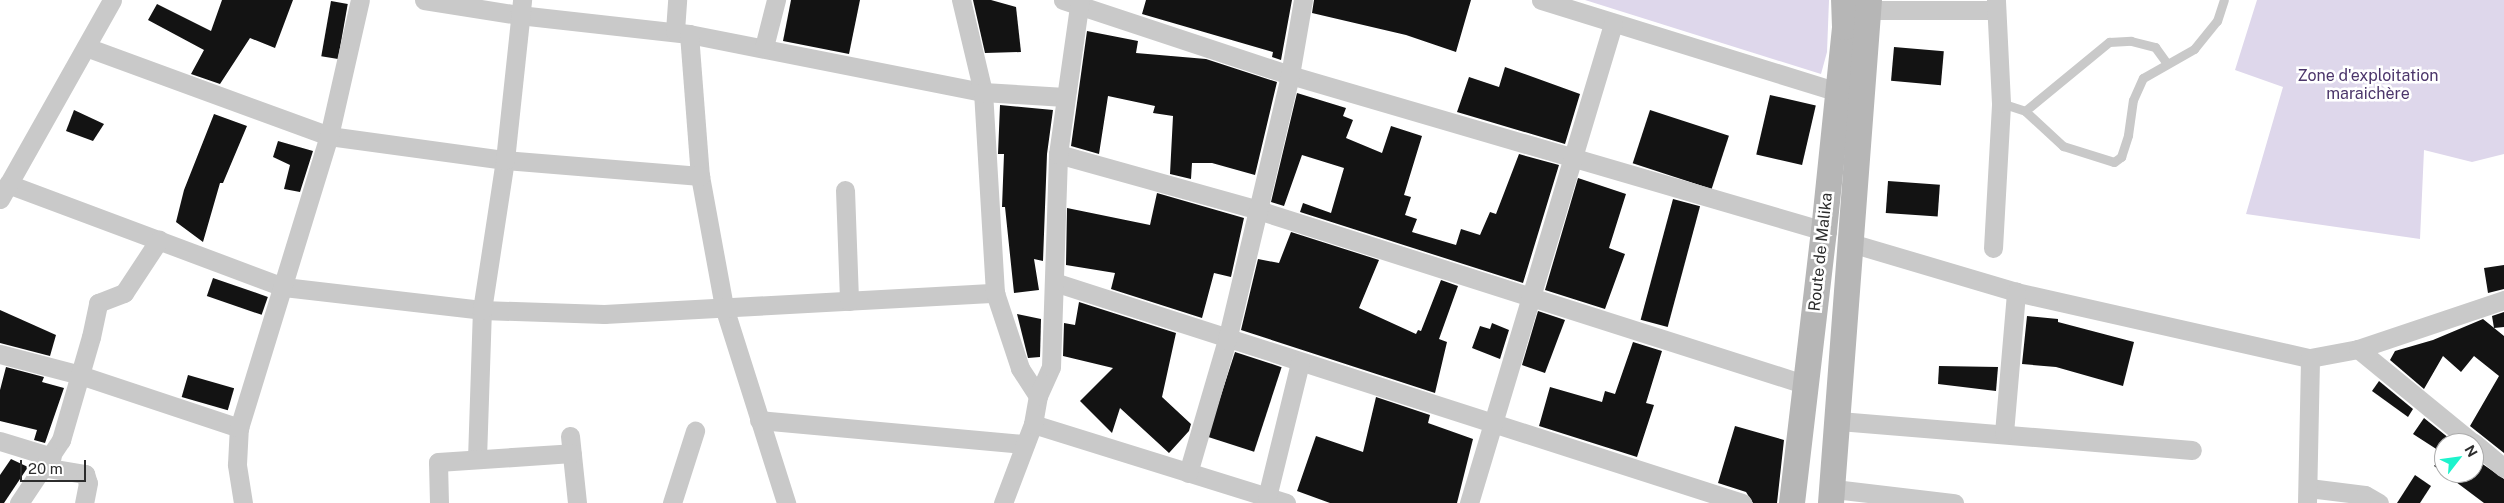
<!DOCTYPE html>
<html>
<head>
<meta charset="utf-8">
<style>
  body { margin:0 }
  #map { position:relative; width:2504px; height:503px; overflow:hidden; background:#fff; font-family:"Public Sans",sans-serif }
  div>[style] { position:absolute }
  .green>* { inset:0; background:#ded7eb }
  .building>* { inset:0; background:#131313; transform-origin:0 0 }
  .service>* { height:9px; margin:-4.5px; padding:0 4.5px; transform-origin:4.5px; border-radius:4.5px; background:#c9c9c9 }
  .minor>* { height:19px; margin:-9.5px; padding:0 9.5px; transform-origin:9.5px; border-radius:9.5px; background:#c9c9c9 }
  .secondary>* { height:26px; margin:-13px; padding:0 13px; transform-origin:13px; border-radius:13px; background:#b6b6b6 }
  span { translate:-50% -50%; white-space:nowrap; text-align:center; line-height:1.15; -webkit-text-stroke:5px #fff; paint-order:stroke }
  .park-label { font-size:16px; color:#4c366b }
  .street-label { font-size:16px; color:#2c2c2c }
  .north { position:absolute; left:2434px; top:433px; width:50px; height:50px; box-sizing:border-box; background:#fff; border:1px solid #ababab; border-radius:50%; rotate:60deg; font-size:14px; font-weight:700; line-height:20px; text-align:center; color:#2c2c2c }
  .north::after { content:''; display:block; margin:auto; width:18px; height:22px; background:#1df3cc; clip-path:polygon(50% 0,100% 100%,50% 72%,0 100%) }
  .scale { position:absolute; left:20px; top:460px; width:66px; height:22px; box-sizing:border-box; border:2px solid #2c2c2c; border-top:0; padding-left:6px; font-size:15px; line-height:18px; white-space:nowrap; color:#2c2c2c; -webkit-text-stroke:4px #fff; paint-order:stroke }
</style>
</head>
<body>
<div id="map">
  <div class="green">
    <div style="clip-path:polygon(1585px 0,1829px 0,1827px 52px,1821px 74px)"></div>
    <div style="clip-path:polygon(2257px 0,2504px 0,2504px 154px,2472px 162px,2424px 150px,2420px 239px,2246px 214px,2283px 87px,2235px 70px)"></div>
  </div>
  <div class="building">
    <div style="clip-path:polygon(222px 0,293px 0,275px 48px,250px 38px,220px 84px,191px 74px,204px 50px,148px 20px,157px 4px,211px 31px)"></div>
    <div style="clip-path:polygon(791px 0,860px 0,849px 54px,783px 41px)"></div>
    <div style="clip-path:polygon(973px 0,991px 0,1016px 7px,1021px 52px,985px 53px)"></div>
    <div style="clip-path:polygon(1146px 0,1292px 0,1281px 60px,1272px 57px,1273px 52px,1142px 14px)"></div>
    <div style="clip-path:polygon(1314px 0,1471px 0,1456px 52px,1406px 35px,1312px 13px)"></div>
    <div style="left:331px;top:1px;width:17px;height:56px;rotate:10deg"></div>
    <div style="clip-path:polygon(1087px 31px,1138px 41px,1136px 53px,1206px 59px,1277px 82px,1255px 175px,1212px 163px,1192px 163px,1191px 179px,1170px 174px,1173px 116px,1153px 113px,1155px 106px,1108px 96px,1099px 154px,1071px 146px)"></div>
    <div style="left:1894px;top:47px;width:50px;height:34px;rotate:5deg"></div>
    <div style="clip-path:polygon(1505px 67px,1580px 94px,1565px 144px,1457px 112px,1469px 77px,1499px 87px)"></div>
    <div style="clip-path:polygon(1297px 93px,1346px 108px,1343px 116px,1353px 120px,1346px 138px,1382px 153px,1391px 126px,1422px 136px,1404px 195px,1411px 197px,1405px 215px,1417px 219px,1412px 232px,1456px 245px,1461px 229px,1480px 235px,1490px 212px,1496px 214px,1519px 154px,1559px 165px,1523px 283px,1300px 212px,1303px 203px,1331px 213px,1344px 168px,1302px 155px,1284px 206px,1271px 202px)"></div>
    <div style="left:1770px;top:95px;width:47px;height:61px;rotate:13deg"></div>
    <div style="clip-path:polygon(1000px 105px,1053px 110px,1047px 154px,1043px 261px,1034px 259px,1039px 290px,1014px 293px,1005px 207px,1002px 207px,1004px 154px,998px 154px)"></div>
    <div style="clip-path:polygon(74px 110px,104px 124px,93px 141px,66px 131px)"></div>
    <div style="left:1650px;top:110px;width:83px;height:56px;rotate:18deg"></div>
    <div style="clip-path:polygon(214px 114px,247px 126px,223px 183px,220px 183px,203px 242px,176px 222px,184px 190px)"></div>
    <div style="clip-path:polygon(278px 141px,313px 151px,300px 192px,284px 189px,290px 165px,273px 157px)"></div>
    <div style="clip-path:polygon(1578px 178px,1626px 194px,1609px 248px,1625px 254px,1605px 309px,1545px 290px)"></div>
    <div style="left:1888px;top:181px;width:52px;height:32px;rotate:4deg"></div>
    <div style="clip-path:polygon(1157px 193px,1244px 218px,1231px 277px,1214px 273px,1202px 318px,1111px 289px,1115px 273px,1066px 265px,1067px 208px,1150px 225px)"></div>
    <div style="left:1673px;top:199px;width:28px;height:125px;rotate:15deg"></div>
    <div style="clip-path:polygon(1291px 232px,1379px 260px,1359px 308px,1416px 334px,1418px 330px,1421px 331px,1441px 280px,1458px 286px,1439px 339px,1447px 342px,1435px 393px,1241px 330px,1258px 259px,1279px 263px)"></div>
    <div style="clip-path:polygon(2504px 265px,2504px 289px,2488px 293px,2484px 268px)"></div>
    <div style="left:213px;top:278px;width:58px;height:19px;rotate:19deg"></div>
    <div style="clip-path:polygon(1079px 302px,1176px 333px,1162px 397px,1191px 424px,1189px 431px,1169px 453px,1120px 408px,1112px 433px,1080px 401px,1113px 368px,1063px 356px,1064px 323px,1075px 325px)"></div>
    <div style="clip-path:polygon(0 310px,56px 335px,50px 356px,0 343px)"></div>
    <div style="clip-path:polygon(1538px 311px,1565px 320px,1545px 373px,1522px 365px)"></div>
    <div style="clip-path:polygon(2504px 312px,2504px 327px,2494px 328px,2492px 316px)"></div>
    <div style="clip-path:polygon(1017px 314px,1041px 319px,1040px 357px,1028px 358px)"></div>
    <div style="clip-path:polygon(2027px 316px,2058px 319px,2058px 322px,2134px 342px,2123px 386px,2056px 367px,2022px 364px)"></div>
    <div style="clip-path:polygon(2483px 319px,2504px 336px,2504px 453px,2470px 426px,2499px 376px,2474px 356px,2461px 372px,2443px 356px,2424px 389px,2390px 360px,2395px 351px,2433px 340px)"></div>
    <div style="clip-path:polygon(1492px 323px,1509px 330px,1500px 359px,1472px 348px,1480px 326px,1490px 329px)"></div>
    <div style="clip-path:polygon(1633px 342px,1662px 351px,1646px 403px,1654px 405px,1637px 457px,1539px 426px,1550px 387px,1602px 402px,1605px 391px,1615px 394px)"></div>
    <div style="left:1235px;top:352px;width:49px;height:89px;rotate:18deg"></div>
    <div style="clip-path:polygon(1939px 366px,1998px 367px,1996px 391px,1938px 384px)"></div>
    <div style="clip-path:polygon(6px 367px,44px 377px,42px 382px,64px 388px,45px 443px,34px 440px,37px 430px,0 421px,0 390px)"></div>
    <div style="left:188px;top:375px;width:48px;height:23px;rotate:16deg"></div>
    <div style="clip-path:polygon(2379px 381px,2413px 409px,2408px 417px,2372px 391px)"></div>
    <div style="clip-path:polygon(1376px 397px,1430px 415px,1428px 423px,1473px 439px,1457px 503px,1330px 503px,1297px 491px,1316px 436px,1363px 452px)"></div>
    <div style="clip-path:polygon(2424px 418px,2455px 443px,2444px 443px,2444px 473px,2434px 466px,2444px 454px,2413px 434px)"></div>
    <div style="clip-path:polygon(1735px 426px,1784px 440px,1777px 503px,1753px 503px,1746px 492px,1718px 483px)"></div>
    <div style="clip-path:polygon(2474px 458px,2504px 479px,2504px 503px,2484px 503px,2444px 473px,2474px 473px)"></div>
    <div style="clip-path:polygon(11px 459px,28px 467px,4px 503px,0 503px,0 475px)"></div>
    <div style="clip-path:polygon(2415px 475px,2431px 486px,2420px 503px,2397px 503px)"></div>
  </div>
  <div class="service">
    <div style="left:2001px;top:103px;width:25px;rotate:18deg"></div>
    <div style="left:2025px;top:111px;width:52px;rotate:42.6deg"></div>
    <div style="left:2063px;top:146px;width:53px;rotate:17.4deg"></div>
    <div style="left:2114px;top:162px;width:9px;rotate:-36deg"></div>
    <div style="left:2121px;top:157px;width:23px;rotate:-72deg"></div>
    <div style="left:2128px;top:135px;width:35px;rotate:-82deg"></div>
    <div style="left:2133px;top:100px;width:24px;rotate:-66deg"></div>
    <div style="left:2143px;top:78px;width:59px;rotate:-29.6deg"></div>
    <div style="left:2194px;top:49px;width:36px;rotate:-51deg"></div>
    <div style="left:2217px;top:21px;width:22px;rotate:-72deg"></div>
    <div style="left:2025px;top:111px;width:109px;rotate:-39.4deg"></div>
    <div style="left:2109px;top:42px;width:22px;rotate:-3deg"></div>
    <div style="left:2131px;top:41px;width:25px;rotate:14deg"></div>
    <div style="left:2155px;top:47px;width:19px;rotate:54deg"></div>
  </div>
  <div class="minor">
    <div style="left:424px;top:0;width:96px;rotate:9deg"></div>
    <div style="left:519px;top:15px;width:171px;rotate:6.4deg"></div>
    <div style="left:689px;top:34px;width:300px;rotate:11.2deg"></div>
    <div style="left:983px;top:92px;width:95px;rotate:-103.4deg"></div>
    <div style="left:1063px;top:0;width:239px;rotate:18.3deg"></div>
    <div style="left:1290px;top:75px;width:556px;rotate:16.28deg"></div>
    <div style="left:1541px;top:0;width:311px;rotate:17.2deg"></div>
    <div style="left:1869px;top:10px;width:127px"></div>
    <div style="left:675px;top:31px;width:31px;rotate:-86deg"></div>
    <div style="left:689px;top:34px;width:142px;rotate:85.6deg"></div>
    <div style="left:700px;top:176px;width:133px;rotate:79.6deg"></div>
    <div style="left:724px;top:307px;width:206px;rotate:72.4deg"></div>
    <div style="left:86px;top:47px;width:259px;rotate:20.1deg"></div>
    <div style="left:329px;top:136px;width:178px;rotate:7.8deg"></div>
    <div style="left:505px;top:160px;width:196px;rotate:4.7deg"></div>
    <div style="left:764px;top:47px;width:49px;rotate:-75.7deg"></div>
    <div style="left:1058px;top:154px;width:208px;rotate:15.6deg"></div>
    <div style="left:1258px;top:210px;width:576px;rotate:17.68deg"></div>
    <div style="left:8px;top:184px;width:295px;rotate:20.5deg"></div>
    <div style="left:284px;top:287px;width:199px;rotate:6.6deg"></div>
    <div style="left:482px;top:310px;width:122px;rotate:1.9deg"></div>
    <div style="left:604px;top:314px;width:392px;rotate:-3.1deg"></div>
    <div style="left:845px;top:190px;width:111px;rotate:87.9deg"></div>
    <div style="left:0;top:199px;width:228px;rotate:-60.6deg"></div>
    <div style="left:1851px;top:243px;width:172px;rotate:16.5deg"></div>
    <div style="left:2016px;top:292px;width:301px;rotate:12.7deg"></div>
    <div style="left:2310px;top:358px;width:49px;rotate:-10.6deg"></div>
    <div style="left:2358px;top:349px;width:154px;rotate:-18.6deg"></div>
    <div style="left:1993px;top:248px;width:145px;rotate:-86.8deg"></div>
    <div style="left:2001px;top:103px;width:103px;rotate:-92.8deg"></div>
    <div style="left:1054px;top:282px;width:723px;rotate:17.81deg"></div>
    <div style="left:2358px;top:349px;width:149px;rotate:39.3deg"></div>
    <div style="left:0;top:354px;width:83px;rotate:14.7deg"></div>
    <div style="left:80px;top:375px;width:168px;rotate:18.4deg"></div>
    <div style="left:1038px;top:396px;width:33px;rotate:-123deg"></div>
    <div style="left:1020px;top:368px;width:79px;rotate:-108.4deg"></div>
    <div style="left:995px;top:293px;width:201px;rotate:-93.4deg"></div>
    <div style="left:983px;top:92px;width:82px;rotate:3.5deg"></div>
    <div style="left:759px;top:420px;width:267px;rotate:5.2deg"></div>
    <div style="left:1839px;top:421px;width:354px;rotate:4.7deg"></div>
    <div style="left:1033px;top:424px;width:265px;rotate:17.3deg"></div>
    <div style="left:2004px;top:433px;width:142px;rotate:-85.1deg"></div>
    <div style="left:570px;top:436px;width:67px;rotate:84deg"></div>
    <div style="left:0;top:441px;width:54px;rotate:17.1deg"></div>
    <div style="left:2474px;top:443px;width:39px;rotate:40deg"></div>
    <div style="left:477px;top:459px;width:149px;rotate:-88.1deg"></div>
    <div style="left:482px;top:310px;width:152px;rotate:-81.3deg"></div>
    <div style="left:505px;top:160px;width:161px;rotate:-83.9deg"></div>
    <div style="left:42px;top:467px;width:44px;rotate:9.2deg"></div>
    <div style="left:85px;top:474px;width:9px;rotate:72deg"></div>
    <div style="left:88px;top:483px;width:20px;rotate:101deg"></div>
    <div style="left:1188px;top:473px;width:139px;rotate:-73.7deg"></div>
    <div style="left:1227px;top:340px;width:272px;rotate:-76.6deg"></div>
    <div style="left:1290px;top:75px;width:76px;rotate:-80.2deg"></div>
    <div style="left:2309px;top:488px;width:56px;rotate:7.1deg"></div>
    <div style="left:2365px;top:495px;width:16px;rotate:30deg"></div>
    <div style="left:1834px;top:489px;width:121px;rotate:6.7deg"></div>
    <div style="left:1267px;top:497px;width:138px;rotate:-76.2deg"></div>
    <div style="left:19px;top:503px;width:76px;rotate:-56.3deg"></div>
    <div style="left:61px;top:440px;width:107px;rotate:-73.8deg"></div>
    <div style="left:91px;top:337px;width:35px;rotate:-78deg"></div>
    <div style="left:98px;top:303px;width:28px;rotate:-21deg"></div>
    <div style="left:124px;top:293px;width:64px;rotate:-56.6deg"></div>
    <div style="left:243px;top:503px;width:39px;rotate:-99deg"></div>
    <div style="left:237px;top:464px;width:36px;rotate:-87deg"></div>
    <div style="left:239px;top:428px;width:306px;rotate:-72.9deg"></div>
    <div style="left:329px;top:136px;width:139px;rotate:-77.2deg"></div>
    <div style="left:439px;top:503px;width:41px;rotate:-91.4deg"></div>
    <div style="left:438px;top:462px;width:134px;rotate:-3.8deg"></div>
    <div style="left:672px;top:503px;width:76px;rotate:-72.3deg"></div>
    <div style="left:1003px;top:503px;width:85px;rotate:-69.2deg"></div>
    <div style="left:1033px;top:424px;width:28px;rotate:-80deg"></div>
    <div style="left:1038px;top:396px;width:32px;rotate:-66deg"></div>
    <div style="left:1051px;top:367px;width:213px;rotate:-88.1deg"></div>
    <div style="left:1058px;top:154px;width:156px;rotate:-81.9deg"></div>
    <div style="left:1469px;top:503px;width:500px;rotate:-73.27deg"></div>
    <div style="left:2307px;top:503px;width:145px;rotate:-88.8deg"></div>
  </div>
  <div class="secondary">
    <div style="left:1792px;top:503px;width:274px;rotate:-83.3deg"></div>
    <div style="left:1824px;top:231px;width:205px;rotate:-84.1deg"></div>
    <div style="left:1845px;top:27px;width:27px;rotate:-92deg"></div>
    <div style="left:1831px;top:503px;width:504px;rotate:-85.68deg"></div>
  </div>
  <div class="park-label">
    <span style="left:2368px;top:85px">Zone d'exploitation<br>maraichère</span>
  </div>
  <div class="street-label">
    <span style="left:1821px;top:252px;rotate:-84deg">Route de Malika</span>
  </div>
  <div class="north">N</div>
  <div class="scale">20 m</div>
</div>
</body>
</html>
